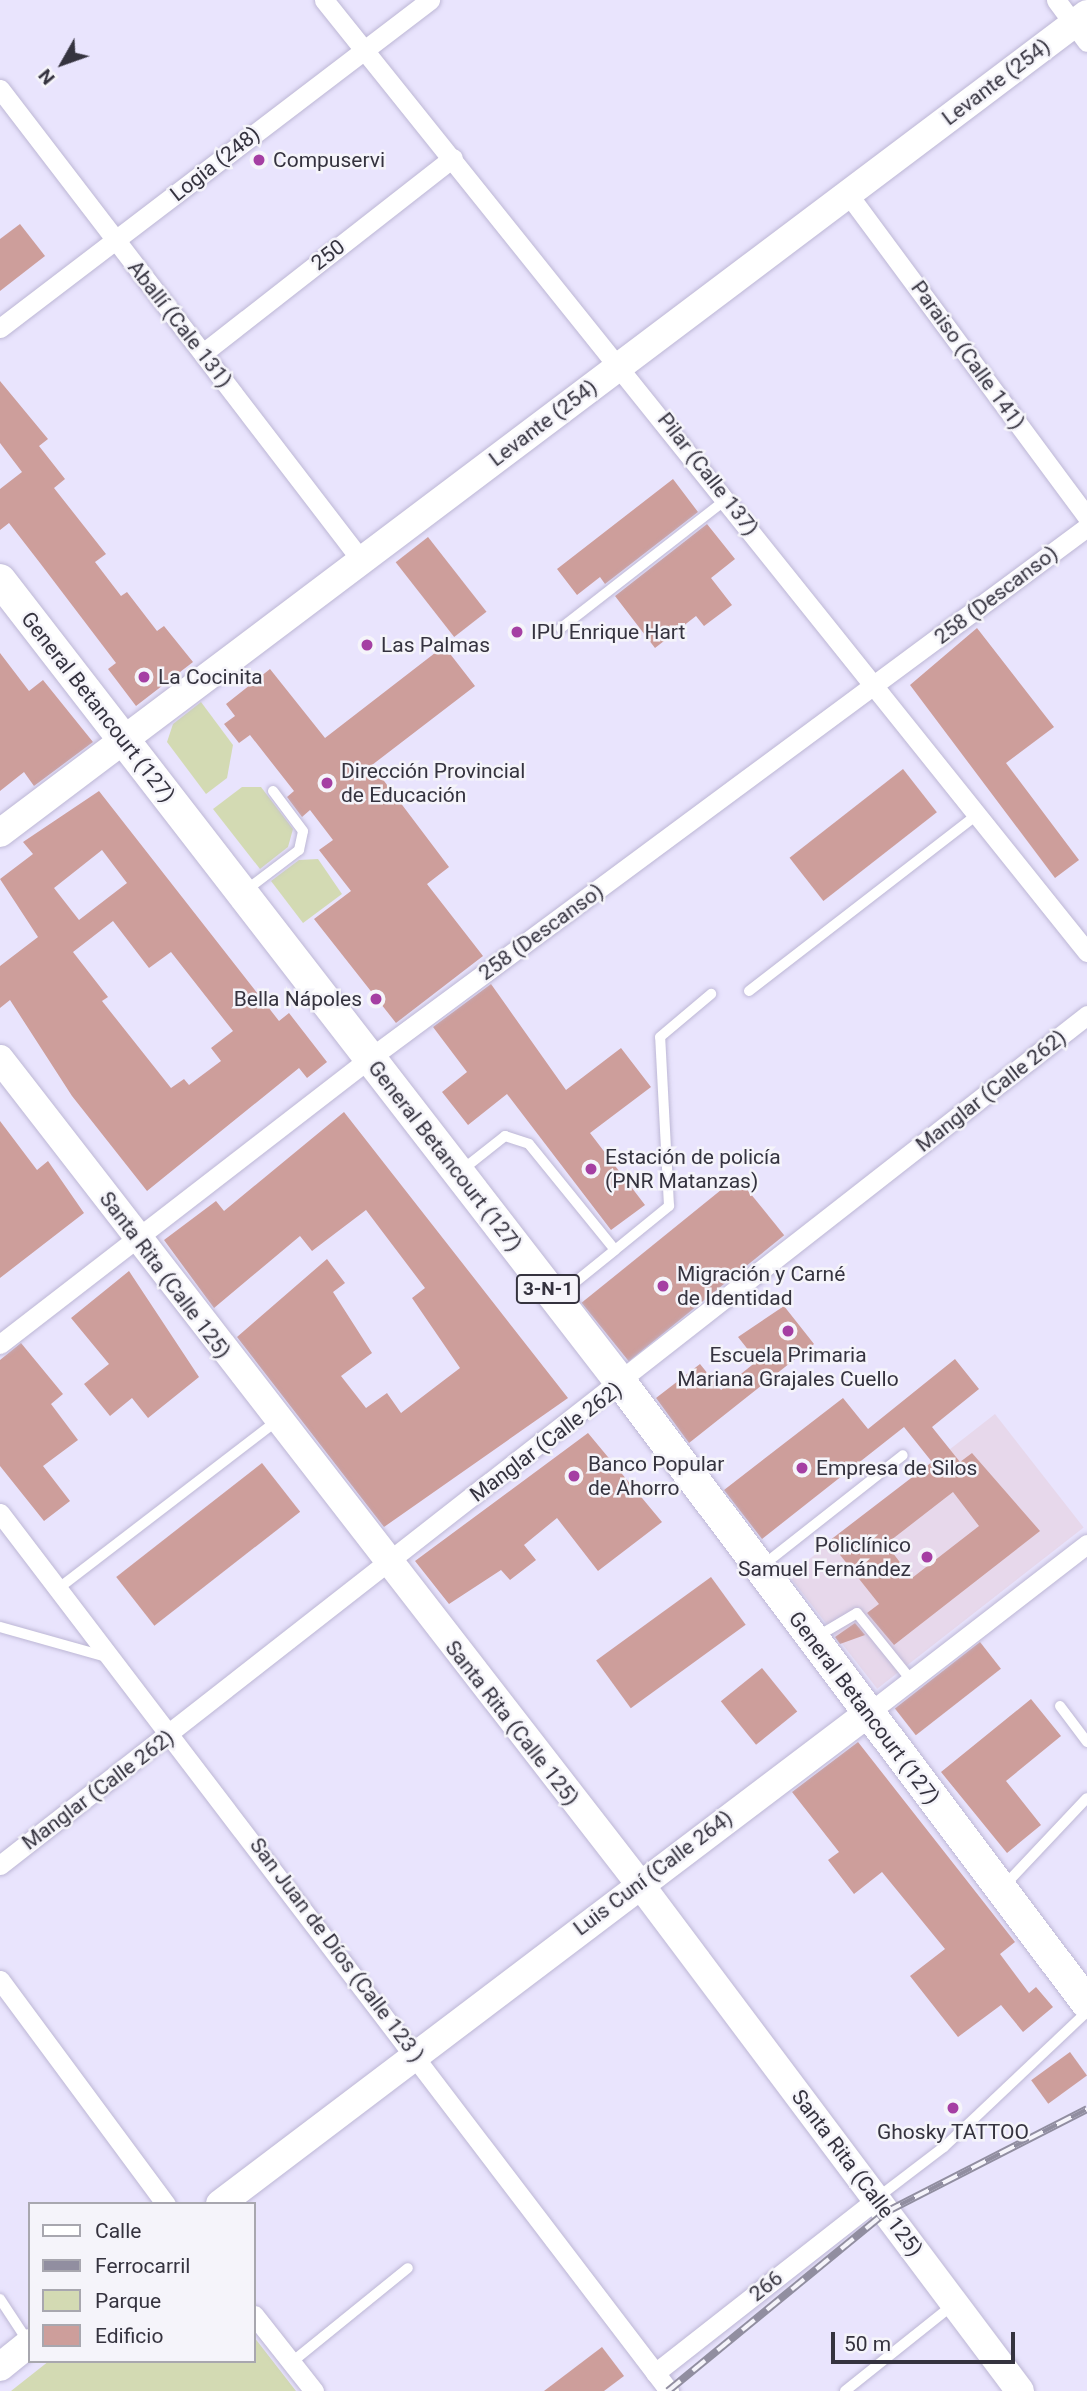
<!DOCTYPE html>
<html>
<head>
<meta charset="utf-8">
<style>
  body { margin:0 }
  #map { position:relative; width:1087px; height:2391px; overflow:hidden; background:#e9e4fd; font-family:Roboto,sans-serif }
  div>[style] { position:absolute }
  .medical>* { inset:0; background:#e7d8eb; transform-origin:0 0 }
  .green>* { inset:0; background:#d3dab3 }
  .building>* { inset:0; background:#cd9e9b; transform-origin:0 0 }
  .roads { filter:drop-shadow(0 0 2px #bdb7d5) drop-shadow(0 0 2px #bdb7d5) }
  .lane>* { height:10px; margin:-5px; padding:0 5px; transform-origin:5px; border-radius:5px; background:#fff }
  .street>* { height:19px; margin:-9.5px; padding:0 9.5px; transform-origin:9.5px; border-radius:9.5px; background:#fff }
  .secondary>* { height:28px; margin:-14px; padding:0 14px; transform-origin:14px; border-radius:14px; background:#fff }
  .primary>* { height:32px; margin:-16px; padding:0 16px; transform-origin:16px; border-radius:16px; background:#fff }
  .rail>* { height:8px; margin-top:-4px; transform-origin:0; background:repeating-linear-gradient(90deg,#f5f4fa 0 16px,#918ea0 0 32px); box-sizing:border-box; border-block:2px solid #918ea0 }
  .dots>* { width:19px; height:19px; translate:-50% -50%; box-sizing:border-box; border:4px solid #f5f4fa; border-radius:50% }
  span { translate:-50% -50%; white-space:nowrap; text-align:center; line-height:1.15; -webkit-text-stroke:5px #f5f4fa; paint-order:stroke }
  .shield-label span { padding:2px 5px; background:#f5f4fa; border:2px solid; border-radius:5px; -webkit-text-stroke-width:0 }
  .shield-label { font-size:19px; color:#35333f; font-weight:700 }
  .street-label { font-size:21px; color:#35333f }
  .poi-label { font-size:21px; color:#35333f }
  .left { translate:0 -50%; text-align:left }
  .right { translate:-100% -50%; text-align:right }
  .legend { position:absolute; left:28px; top:2202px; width:228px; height:161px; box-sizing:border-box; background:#f5f4fa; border:2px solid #a8a7af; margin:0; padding:9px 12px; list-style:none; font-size:21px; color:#35333f }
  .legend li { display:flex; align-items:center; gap:14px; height:35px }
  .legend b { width:35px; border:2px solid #a8a7af }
  .north { position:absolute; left:28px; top:28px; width:70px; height:70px; -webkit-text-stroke:5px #f5f4fa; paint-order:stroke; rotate:230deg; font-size:19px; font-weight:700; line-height:28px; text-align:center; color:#35333f }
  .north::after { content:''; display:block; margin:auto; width:24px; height:32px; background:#35333f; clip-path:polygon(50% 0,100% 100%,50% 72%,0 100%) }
  .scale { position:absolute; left:831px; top:2332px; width:184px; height:32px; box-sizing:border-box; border:4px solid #35333f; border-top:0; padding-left:9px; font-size:21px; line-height:24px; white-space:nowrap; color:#35333f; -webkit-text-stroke:5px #f5f4fa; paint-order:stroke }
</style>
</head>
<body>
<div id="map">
  <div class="medical">
    <div style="left:995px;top:1414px;width:144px;height:262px;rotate:52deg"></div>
  </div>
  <div class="green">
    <div style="clip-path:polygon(201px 702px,233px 745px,227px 778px,206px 794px,167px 742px,173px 724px)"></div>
    <div style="clip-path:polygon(242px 787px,261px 787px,293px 829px,288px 847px,260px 869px,213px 809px)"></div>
    <div style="clip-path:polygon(318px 859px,342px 894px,303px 923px,271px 881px,299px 860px)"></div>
    <div style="clip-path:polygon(254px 2337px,296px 2391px,11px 2391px,49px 2361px,254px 2361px)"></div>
  </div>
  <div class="building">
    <div style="clip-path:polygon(20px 224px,45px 256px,0 291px,0 239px)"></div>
    <div style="clip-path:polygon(0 381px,48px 439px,39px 446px,65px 479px,54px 488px,106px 554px,95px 562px,121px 596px,127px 592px,157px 631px,164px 626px,193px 662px,136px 706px,108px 669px,116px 663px,40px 563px,9px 523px,0 530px,0 489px,22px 472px,0 443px)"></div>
    <div style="clip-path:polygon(673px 479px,698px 512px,605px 584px,600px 577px,577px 595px,557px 569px)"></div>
    <div style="clip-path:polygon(707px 524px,735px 559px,711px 578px,732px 605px,704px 626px,696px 616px,655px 648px,615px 596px)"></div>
    <div style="left:428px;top:537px;width:95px;height:41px;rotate:52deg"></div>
    <div style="clip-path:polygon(977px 628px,1054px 727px,1006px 763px,1079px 860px,1055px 878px,910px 685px)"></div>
    <div style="clip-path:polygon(444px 646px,475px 686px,372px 765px,449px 867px,427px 884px,483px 956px,396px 1023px,314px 919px,351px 891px,319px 850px,333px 840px,310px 810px,302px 817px,287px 797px,294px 791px,250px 735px,239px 743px,224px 724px,235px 716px,226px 704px,270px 669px,325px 738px)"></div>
    <div style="clip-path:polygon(0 653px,29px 691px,43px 680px,93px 742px,34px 786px,24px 772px,0 791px)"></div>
    <div style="left:903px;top:769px;width:55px;height:144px;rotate:52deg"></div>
    <div style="clip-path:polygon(evenodd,99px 791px,279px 1021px,289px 1013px,327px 1062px,307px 1078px,299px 1068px,147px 1191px,72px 1096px,10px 1000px,0 1008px,0 966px,38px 937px,0 879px,33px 854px,23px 842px,99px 791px,102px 850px,127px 883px,79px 920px,54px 888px,102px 850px,99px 791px,113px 921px,149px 968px,171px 952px,233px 1031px,211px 1048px,221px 1061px,189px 1085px,184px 1079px,171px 1088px,102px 1001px,108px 997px,73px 952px,113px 921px)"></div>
    <div style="clip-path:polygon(491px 984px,566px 1090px,621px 1048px,651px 1087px,590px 1133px,645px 1205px,611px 1230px,507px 1094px,468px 1125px,442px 1092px,467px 1072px,433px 1027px)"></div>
    <div style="clip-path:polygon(344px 1112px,568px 1398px,384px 1527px,237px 1337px,327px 1259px,345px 1283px,333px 1292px,372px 1353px,341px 1376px,366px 1408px,387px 1393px,401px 1413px,460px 1368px,412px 1298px,425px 1288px,366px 1210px,312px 1251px,300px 1236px,214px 1308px,164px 1240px,216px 1201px,224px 1211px)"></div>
    <div style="clip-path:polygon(0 1121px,37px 1170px,48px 1161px,84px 1213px,0 1278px)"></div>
    <div style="left:737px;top:1177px;width:75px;height:200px;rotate:51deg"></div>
    <div style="clip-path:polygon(129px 1271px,199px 1377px,148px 1418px,132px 1398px,110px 1416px,84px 1384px,109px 1364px,71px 1318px)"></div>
    <div style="clip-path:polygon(784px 1306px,814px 1344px,689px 1443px,656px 1398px,700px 1364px,721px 1390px,757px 1361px,738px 1337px)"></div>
    <div style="clip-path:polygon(21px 1343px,63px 1394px,51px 1404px,78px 1440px,43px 1466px,70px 1501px,44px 1521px,0 1466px,0 1360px)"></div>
    <div style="clip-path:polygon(evenodd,955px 1359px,979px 1389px,932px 1427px,960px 1462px,972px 1453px,1040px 1531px,894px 1645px,867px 1613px,879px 1604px,829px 1541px,932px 1462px,904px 1427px,762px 1539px,724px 1490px,843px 1398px,868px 1429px,955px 1359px,953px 1492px,979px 1526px,912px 1578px,886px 1544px,953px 1492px)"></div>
    <div style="clip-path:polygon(588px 1433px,662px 1522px,598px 1571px,557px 1518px,524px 1545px,536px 1560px,510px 1580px,501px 1570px,449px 1604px,415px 1561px)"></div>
    <div style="left:262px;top:1463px;width:62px;height:185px;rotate:52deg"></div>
    <div style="left:711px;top:1577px;width:59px;height:142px;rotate:54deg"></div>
    <div style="clip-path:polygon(855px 1623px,865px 1635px,840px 1644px,835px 1637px)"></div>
    <div style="left:980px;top:1642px;width:34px;height:108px;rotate:52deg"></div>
    <div style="left:762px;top:1668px;width:56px;height:53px;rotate:51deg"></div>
    <div style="clip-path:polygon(1031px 1699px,1061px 1736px,1006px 1781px,1041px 1825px,1007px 1853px,941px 1772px)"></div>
    <div style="clip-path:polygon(858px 1742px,1015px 1942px,1000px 1954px,1029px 1993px,1036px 1987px,1053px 2007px,1023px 2032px,1001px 2005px,958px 2037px,910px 1976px,945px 1949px,882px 1872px,854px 1894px,828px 1860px,839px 1852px,792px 1792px)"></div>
    <div style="left:1070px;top:2052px;width:29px;height:48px;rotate:54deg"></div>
    <div style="clip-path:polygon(602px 2347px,624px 2376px,604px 2391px,544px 2391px)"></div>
  </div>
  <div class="roads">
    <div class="lane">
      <div style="left:561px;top:628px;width:210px;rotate:-37.9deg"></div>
      <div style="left:245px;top:891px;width:68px;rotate:-37.2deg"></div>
      <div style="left:299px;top:850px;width:19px;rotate:-78deg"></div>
      <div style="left:303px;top:831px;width:50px;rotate:-126.9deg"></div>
      <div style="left:749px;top:991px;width:289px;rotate:-37.7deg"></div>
      <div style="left:462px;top:1170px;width:55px;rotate:-38.3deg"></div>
      <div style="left:505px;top:1136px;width:25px;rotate:18deg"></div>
      <div style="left:529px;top:1144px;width:136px;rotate:50.9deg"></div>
      <div style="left:615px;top:1250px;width:73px;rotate:141.1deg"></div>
      <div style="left:615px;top:1250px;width:70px;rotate:-39.2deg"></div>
      <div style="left:669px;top:1206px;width:169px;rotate:-93deg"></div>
      <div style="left:660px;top:1037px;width:67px;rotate:-40.1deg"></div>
      <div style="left:762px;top:1566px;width:179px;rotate:-38.2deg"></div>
      <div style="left:59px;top:1588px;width:275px;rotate:-37.5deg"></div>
      <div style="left:0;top:1627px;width:111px;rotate:15.7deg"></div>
      <div style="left:818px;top:1636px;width:45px;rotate:-30.5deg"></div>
      <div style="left:857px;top:1613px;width:86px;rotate:51.1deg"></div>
      <div style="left:1060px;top:1706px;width:45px;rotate:53.1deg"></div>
      <div style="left:1003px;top:1887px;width:122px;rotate:-46.7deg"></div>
      <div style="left:877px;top:2198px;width:84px;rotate:-37.3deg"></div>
      <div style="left:944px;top:2147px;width:197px;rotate:-43.4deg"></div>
      <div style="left:0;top:2299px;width:53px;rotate:56.6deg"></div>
      <div style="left:292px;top:2362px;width:149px;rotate:-39deg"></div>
      <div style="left:845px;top:2391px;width:139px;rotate:-38.6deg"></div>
    </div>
    <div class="street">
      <div style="left:324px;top:0;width:1220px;rotate:51.29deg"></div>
      <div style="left:1056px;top:0;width:52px;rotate:53.6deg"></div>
      <div style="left:0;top:89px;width:593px;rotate:52.53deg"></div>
      <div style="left:848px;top:194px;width:402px;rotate:53.5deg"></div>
      <div style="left:0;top:328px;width:541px;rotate:-37.34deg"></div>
      <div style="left:203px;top:353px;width:317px;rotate:-38deg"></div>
      <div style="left:0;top:1344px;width:468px;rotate:-37.7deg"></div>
      <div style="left:370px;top:1058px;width:892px;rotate:-36.52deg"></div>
      <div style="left:0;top:1513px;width:1104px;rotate:52.69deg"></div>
      <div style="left:867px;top:1714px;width:278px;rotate:-37.7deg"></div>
      <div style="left:0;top:1865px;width:1380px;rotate:-38.02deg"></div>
      <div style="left:0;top:1980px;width:279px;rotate:53.5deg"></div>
      <div style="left:254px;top:2315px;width:97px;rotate:51.7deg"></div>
      <div style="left:655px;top:2373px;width:282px;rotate:-38.1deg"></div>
    </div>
    <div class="secondary">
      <div style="left:0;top:833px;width:1361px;rotate:-37deg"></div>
      <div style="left:0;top:1059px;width:1043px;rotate:52.21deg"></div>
      <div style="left:639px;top:1883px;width:635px;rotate:53.13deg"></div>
      <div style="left:220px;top:2204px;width:812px;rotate:-37.14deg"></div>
      <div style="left:0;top:2367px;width:38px;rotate:-39deg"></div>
    </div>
    <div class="primary">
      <div style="left:0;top:580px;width:1017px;rotate:52.27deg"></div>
      <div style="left:622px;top:1384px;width:774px;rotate:53.09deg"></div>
    </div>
  </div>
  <div class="rail">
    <div style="left:668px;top:2391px;width:282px;rotate:-39.4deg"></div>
    <div style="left:886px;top:2212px;width:226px;rotate:-27.1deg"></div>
  </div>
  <div class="dots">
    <div style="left:259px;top:160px;background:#a53fa3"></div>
    <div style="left:517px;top:632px;background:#a53fa3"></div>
    <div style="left:367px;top:645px;background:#a53fa3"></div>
    <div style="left:144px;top:677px;background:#a53fa3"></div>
    <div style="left:327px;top:783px;background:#a53fa3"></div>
    <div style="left:376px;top:999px;background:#a53fa3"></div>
    <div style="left:591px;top:1169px;background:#a53fa3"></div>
    <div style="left:663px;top:1286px;background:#a53fa3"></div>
    <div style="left:788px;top:1331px;background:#a53fa3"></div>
    <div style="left:802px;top:1468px;background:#a53fa3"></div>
    <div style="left:574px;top:1476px;background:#a53fa3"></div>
    <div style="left:927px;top:1557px;background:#a53fa3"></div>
    <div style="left:953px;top:2108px;background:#a53fa3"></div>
  </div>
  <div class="shield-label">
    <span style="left:548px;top:1289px">3-N-1</span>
  </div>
  <div class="street-label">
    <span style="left:996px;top:82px;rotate:-37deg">Levante (254)</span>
    <span style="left:215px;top:164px;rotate:-38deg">Logia (248)</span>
    <span style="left:328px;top:255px;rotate:-38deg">250</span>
    <span style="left:180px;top:324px;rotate:52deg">Aballí (Cale 131)</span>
    <span style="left:968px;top:355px;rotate:54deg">Paraiso (Calle 141)</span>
    <span style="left:543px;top:423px;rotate:-37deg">Levante (254)</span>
    <span style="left:708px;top:474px;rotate:52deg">Pilar (Calle 137)</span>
    <span style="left:996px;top:595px;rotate:-37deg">258 (Descanso)</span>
    <span style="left:98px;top:707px;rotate:52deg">General Betancourt (127)</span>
    <span style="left:541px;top:932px;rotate:-36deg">258 (Descanso)</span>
    <span style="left:991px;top:1091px;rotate:-38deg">Manglar (Calle 262)</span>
    <span style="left:445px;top:1156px;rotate:52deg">General Betancourt (127)</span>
    <span style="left:165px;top:1275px;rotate:53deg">Santa Rita (Calle 125)</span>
    <span style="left:546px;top:1442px;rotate:-37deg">Manglar (Calle 262)</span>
    <span style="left:864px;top:1708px;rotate:53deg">General Betancourt (127)</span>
    <span style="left:512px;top:1723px;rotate:52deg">Santa Rita (Calle 125)</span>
    <span style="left:98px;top:1790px;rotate:-37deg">Manglar (Calle 262)</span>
    <span style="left:653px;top:1873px;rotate:-37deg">Luis Cuní (Calle 264)</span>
    <span style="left:337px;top:1950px;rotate:53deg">San Juan de Díos (Calle 123 )</span>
    <span style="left:857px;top:2173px;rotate:53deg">Santa Rita (Calle 125)</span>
    <span style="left:766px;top:2286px;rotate:-38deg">266</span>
  </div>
  <div class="poi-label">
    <span class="left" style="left:273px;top:160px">Compuservi</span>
    <span class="left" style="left:531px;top:632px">IPU Enrique Hart</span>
    <span class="left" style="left:381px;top:645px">Las Palmas</span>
    <span class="left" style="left:158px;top:677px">La Cocinita</span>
    <span class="left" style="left:341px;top:783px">Dirección Provincial<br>de Educación</span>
    <span class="right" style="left:362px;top:999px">Bella Nápoles</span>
    <span class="left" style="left:605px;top:1169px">Estación de policía<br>(PNR Matanzas)</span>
    <span class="left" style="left:677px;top:1286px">Migración y Carné<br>de Identidad</span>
    <span style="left:788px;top:1367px">Escuela Primaria<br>Mariana Grajales Cuello</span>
    <span class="left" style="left:588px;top:1476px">Banco Popular<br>de Ahorro</span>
    <span class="left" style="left:816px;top:1468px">Empresa de Silos</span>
    <span class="right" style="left:911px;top:1557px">Policlínico<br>Samuel Fernández</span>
    <span style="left:953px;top:2132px">Ghosky TATTOO</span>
  </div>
  <ul class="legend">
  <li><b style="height:9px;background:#fff"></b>Calle</li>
  <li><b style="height:9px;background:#918ea0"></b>Ferrocarril</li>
  <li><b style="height:19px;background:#d3dab3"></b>Parque</li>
  <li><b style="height:19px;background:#cd9e9b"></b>Edificio</li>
  </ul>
  <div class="north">N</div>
  <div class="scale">50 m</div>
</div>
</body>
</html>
